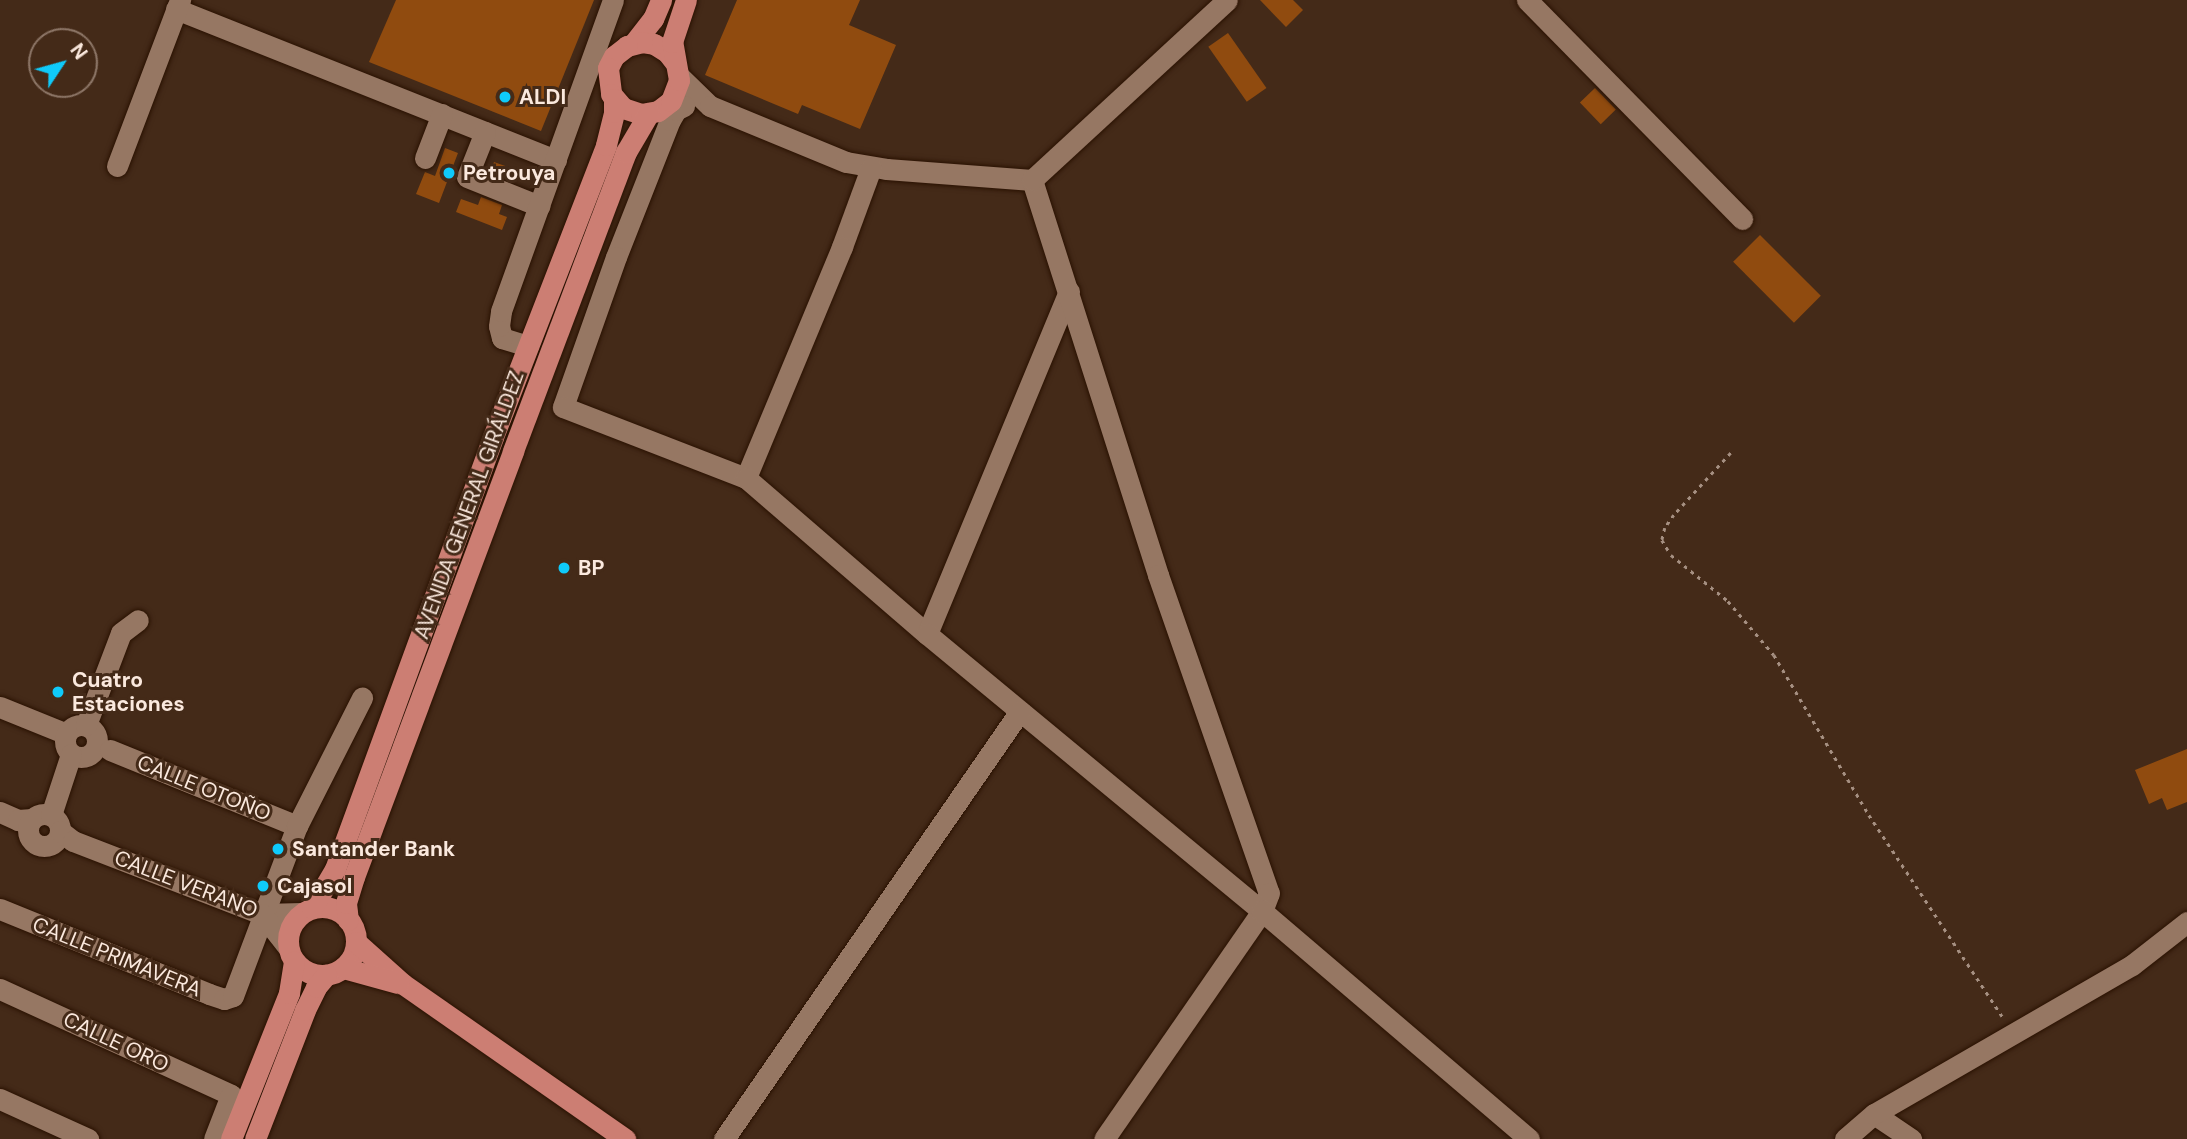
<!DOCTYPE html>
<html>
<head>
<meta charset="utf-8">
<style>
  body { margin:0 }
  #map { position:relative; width:2187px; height:1139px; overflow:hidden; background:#442a18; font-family:"DM Sans",sans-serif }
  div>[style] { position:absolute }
  .building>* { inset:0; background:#904b0f; transform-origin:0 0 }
  .path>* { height:2.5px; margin-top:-1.25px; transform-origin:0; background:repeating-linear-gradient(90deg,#a69082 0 3.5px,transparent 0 8.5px) }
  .roads { filter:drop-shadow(0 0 2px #2a1202) drop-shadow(0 0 2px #2a1202) }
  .minor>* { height:21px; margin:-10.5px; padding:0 10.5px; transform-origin:10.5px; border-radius:10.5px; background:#967763 }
  .minor>.ring { margin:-10.5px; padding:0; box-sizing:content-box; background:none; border:21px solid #967763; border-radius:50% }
  .major>* { height:21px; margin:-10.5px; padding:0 10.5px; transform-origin:10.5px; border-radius:10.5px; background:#cc7e73 }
  .major>.ring { margin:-10.5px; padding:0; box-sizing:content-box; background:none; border:21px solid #cc7e73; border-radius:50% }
  .dots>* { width:19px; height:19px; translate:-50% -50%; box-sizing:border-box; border:4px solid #442a18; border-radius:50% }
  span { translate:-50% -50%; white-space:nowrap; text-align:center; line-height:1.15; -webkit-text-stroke:6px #442a18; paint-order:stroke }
  .poi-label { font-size:21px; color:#fbe9de; font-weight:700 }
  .left { translate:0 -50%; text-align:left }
  .street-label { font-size:21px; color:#fbe9de }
  .north { position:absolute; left:28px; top:28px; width:70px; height:70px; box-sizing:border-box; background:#442a18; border:2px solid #8d7667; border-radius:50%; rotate:54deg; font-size:19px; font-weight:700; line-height:28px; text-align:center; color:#fbe9de }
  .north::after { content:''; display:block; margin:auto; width:24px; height:32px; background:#0fcafa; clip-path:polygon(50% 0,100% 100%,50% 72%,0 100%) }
</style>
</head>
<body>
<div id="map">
  <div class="building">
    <div style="clip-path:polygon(396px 0,594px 0,541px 131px,369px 62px)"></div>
    <div style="clip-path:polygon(737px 0,860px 0,849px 25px,896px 45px,860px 129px,802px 105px,798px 114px,705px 75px)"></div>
    <div style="clip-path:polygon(1260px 0,1293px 0,1303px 10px,1286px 27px)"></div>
    <div style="left:1228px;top:33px;width:67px;height:24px;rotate:55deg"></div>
    <div style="left:1595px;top:88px;width:30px;height:21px;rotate:46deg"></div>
    <div style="clip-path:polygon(445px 148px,458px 153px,439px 203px,416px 194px,425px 172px,435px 176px)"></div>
    <div style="left:494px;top:162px;width:23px;height:11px;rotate:20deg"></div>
    <div style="clip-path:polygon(481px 197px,502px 205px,499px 214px,507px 217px,502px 230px,456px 212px,461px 199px,478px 205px)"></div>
    <div style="left:1760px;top:235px;width:86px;height:38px;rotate:45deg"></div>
    <div style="clip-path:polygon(2187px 749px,2187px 802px,2167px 810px,2162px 798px,2149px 804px,2135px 770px)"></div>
  </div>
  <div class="path">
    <div style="left:1731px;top:453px;width:84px;rotate:132.6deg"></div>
    <div style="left:1674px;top:515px;width:16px;rotate:125deg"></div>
    <div style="left:1665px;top:528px;width:12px;rotate:104deg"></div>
    <div style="left:1662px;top:540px;width:17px;rotate:59deg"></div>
    <div style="left:1671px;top:555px;width:73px;rotate:38.9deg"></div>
    <div style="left:1728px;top:601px;width:71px;rotate:49.6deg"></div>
    <div style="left:1774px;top:655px;width:186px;rotate:59.3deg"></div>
    <div style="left:1869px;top:815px;width:245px;rotate:56.5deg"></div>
  </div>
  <div class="roads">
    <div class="minor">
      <div style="left:1527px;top:0;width:307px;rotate:45.5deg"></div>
      <div style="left:176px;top:9px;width:409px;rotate:21.7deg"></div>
      <div style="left:679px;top:76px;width:43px;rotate:44.1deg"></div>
      <div style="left:710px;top:106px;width:147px;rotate:22.4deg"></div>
      <div style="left:846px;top:162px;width:42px;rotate:9.7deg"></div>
      <div style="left:887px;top:169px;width:145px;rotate:4.3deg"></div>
      <div style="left:664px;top:107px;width:14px;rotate:65deg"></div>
      <div style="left:670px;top:120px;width:147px;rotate:111.5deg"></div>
      <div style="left:616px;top:257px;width:159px;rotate:109.5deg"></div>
      <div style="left:563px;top:407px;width:196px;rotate:21.2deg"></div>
      <div style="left:670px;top:120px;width:12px;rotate:-59deg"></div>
      <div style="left:676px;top:110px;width:9px;rotate:-27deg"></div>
      <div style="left:485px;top:132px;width:48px;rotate:111.8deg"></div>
      <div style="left:467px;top:177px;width:78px;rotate:21.9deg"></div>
      <div style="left:425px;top:158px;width:47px;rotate:-68.9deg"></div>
      <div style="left:117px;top:166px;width:178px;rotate:-69.2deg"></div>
      <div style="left:871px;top:168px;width:84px;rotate:110.2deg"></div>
      <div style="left:842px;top:247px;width:250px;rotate:112.6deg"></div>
      <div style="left:746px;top:478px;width:239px;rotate:40.8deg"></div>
      <div style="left:927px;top:634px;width:371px;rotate:-67.5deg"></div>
      <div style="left:1032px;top:180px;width:415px;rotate:72.3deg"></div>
      <div style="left:1158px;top:575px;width:337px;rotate:70.8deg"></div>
      <div style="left:1269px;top:893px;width:19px;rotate:111deg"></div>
      <div style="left:1262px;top:911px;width:277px;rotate:124.7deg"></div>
      <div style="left:1032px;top:180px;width:265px;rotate:-42.7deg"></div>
      <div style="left:528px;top:346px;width:27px;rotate:-163deg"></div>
      <div style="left:502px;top:338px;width:12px;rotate:-104deg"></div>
      <div style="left:499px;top:326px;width:15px;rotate:-82deg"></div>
      <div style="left:501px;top:311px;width:331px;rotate:-70.2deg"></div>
      <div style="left:927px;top:634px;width:435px;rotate:39.6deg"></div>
      <div style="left:1262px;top:911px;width:351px;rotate:40.5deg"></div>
      <div style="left:0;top:707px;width:64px;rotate:22.1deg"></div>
      <div class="ring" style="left:65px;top:725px;width:11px;height:11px"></div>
      <div style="left:86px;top:725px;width:98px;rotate:-69.2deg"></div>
      <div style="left:121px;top:633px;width:21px;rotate:-37deg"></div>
      <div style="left:110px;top:750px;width:202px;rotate:22.1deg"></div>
      <div style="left:0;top:812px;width:20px;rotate:24deg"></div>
      <div style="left:18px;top:820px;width:14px;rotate:-4deg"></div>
      <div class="ring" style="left:28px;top:814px;width:11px;height:11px"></div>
      <div style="left:51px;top:815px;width:64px;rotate:-71.8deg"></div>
      <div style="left:60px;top:831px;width:16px;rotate:38deg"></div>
      <div style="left:73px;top:841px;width:203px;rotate:21.1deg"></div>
      <div style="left:262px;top:914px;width:40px;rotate:-1.4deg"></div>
      <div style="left:0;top:909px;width:226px;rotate:22.1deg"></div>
      <div style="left:209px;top:994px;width:16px;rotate:18deg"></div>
      <div style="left:224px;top:999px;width:9px;rotate:-18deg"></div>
      <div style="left:233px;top:996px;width:182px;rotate:-69.4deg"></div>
      <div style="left:297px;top:826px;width:144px;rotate:-63.1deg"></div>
      <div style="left:262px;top:914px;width:41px;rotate:52deg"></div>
      <div style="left:0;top:989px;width:254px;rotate:24.6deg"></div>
      <div style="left:231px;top:1095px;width:47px;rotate:111.1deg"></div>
      <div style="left:0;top:1099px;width:97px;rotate:24.4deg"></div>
      <div style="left:1874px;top:1114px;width:45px;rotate:34deg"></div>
      <div style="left:724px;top:1139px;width:520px;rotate:-55.33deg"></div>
      <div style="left:1845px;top:1139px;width:38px;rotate:-41deg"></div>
      <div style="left:1874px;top:1114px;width:298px;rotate:-30deg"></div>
      <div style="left:2132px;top:965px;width:70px;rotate:-38deg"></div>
    </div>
    <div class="major">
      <div style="left:634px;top:43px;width:31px;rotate:-52deg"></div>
      <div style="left:653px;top:19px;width:21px;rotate:-67deg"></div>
      <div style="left:674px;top:61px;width:11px;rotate:-128deg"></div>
      <div style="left:667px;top:52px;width:15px;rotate:-148deg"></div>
      <div style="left:654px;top:44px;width:12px;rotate:-171deg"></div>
      <div style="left:642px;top:42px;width:16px;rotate:165deg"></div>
      <div style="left:627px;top:46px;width:16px;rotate:142deg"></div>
      <div style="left:614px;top:56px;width:13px;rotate:117deg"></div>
      <div style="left:608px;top:68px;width:26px;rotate:83deg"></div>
      <div style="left:611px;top:94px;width:18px;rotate:49deg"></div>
      <div style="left:623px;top:108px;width:19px;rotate:18deg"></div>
      <div style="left:641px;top:114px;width:17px;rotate:-10deg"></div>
      <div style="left:658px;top:111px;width:16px;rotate:-38deg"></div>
      <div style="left:671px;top:101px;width:22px;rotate:-69deg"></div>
      <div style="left:679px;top:80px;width:39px;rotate:-100deg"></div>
      <div style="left:672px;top:42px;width:44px;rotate:-71.6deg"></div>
      <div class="ring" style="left:288px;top:907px;width:47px;height:47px"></div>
      <div style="left:312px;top:908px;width:45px;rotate:-59.5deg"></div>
      <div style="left:335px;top:869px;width:460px;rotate:-69.9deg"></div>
      <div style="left:493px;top:437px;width:313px;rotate:-68.8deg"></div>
      <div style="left:606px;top:145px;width:34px;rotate:-76deg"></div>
      <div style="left:614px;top:112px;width:13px;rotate:-90deg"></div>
      <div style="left:348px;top:920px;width:17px;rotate:-97deg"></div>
      <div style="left:346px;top:903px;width:27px;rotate:-73deg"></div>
      <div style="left:354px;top:877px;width:455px;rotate:-69.5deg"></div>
      <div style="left:513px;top:451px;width:320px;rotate:-69.3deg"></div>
      <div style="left:626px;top:152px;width:45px;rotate:-59.5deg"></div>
      <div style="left:356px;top:942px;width:63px;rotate:41.8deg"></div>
      <div style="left:403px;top:984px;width:271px;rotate:34.9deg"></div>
      <div style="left:343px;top:968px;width:57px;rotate:15.3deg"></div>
      <div style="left:231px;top:1139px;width:157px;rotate:-68.3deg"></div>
      <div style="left:289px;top:993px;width:32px;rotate:-81deg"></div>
      <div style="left:255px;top:1139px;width:138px;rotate:-68.8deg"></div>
      <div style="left:305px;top:1010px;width:25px;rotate:-64deg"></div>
      <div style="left:316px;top:987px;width:16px;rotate:-50deg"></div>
    </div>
  </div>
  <div class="dots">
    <div style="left:505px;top:97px;background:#0fcafa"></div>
    <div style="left:449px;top:173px;background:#0fcafa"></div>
    <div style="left:564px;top:568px;background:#0fcafa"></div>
    <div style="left:58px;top:692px;background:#0fcafa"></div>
    <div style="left:278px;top:849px;background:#0fcafa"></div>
    <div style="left:263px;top:886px;background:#0fcafa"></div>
  </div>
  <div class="poi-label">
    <span class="left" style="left:519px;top:97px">ALDI</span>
    <span class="left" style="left:463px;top:173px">Petrouya</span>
    <span class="left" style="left:578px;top:568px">BP</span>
    <span class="left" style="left:72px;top:692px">Cuatro<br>Estaciones</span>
    <span class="left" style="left:292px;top:849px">Santander Bank</span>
    <span class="left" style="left:277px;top:886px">Cajasol</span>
  </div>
  <div class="street-label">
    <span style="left:469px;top:505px;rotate:-70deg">AVENIDA GENERAL GIRÁLDEZ</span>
    <span style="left:204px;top:788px;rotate:22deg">CALLE OTOÑO</span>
    <span style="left:186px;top:884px;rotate:21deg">CALLE VERANO</span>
    <span style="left:117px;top:957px;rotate:22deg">CALLE PRIMAVERA</span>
    <span style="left:116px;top:1042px;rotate:25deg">CALLE ORO</span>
  </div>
  <div class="north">N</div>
</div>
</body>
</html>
